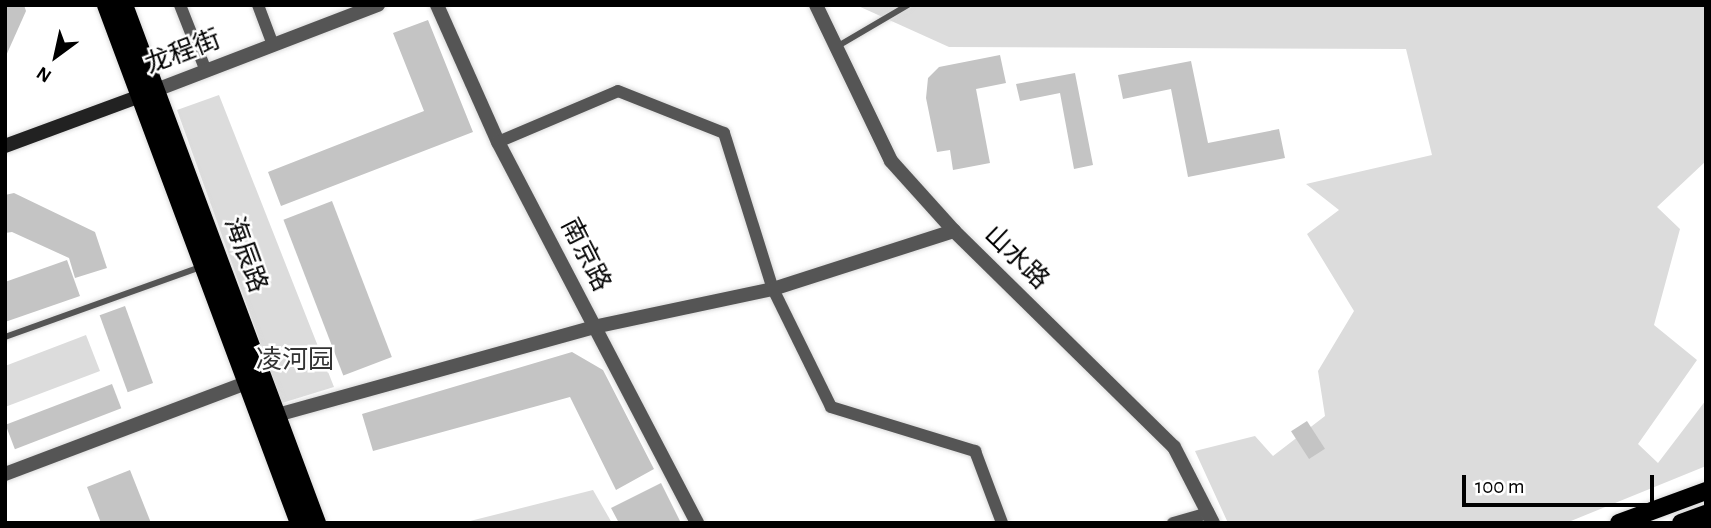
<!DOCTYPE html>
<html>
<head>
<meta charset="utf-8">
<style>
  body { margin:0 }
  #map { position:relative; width:1711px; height:528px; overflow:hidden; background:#fff; font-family:"Alegreya Sans","Noto Sans SC",sans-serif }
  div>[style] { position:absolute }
  .green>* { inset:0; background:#dcdcdc }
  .building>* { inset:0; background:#c4c4c4; transform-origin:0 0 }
  .roads { filter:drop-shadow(0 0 2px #dbdbdb) drop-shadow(0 0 2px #dbdbdb) }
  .service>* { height:6px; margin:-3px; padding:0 3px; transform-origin:3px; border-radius:3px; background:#555 }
  .minor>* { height:12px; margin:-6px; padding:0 6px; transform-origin:6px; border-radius:6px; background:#555 }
  .tertiary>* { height:14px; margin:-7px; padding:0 7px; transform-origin:7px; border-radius:7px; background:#555 }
  .secondary>* { height:14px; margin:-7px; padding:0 7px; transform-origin:7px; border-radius:7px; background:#222 }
  .primary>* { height:18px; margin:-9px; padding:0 9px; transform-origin:9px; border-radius:9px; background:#000 }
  span { translate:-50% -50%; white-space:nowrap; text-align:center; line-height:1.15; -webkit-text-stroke:5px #fff; paint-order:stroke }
  .street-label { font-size:26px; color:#000 }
  .park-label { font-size:26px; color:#333 }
  .frame { position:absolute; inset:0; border:7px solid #000; pointer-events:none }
  .north { position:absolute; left:21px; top:21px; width:70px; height:70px; -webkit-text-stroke:5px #fff; paint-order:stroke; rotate:213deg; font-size:19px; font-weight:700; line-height:28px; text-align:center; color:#000 }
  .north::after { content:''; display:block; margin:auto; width:24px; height:32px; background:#000; clip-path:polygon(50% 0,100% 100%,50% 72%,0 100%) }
  .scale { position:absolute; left:1462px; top:475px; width:192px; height:32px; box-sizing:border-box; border:4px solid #000; border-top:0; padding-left:9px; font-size:21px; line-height:24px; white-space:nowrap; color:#000; -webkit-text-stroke:5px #fff; paint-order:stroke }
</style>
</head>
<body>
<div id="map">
  <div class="green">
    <div style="clip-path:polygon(856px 5px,1706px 5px,1706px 161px,1657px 207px,1680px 229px,1654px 325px,1697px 360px,1638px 444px,1658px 463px,1706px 400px,1706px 466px,1566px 523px,1228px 523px,1195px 451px,1255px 436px,1273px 456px,1325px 416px,1318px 371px,1354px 311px,1307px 234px,1339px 210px,1306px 184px,1432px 155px,1406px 49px,949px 47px)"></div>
    <div style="clip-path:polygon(219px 95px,334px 387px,282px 403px,177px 110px)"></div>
    <div style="clip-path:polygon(86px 335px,100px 371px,5px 407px,5px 366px)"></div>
    <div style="clip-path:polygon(593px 490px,612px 523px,462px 523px)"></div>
  </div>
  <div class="building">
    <div style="clip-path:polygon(5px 5px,24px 5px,26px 11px,5px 58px)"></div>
    <div style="clip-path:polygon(428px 20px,473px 132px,281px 206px,268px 172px,424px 111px,393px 33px)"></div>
    <div style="clip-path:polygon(1000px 55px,1006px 83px,976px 89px,990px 163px,953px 170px,950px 150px,937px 152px,926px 98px,928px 78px,939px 67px)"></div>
    <div style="clip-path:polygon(1191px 61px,1208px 143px,1279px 129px,1285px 158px,1188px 177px,1171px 89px,1123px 99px,1118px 75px)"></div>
    <div style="clip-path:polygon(1075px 73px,1093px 165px,1074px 169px,1060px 93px,1020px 101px,1016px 84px)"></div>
    <div style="clip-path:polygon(14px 193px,95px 232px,107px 268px,75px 278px,69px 258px,12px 232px,5px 233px,5px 195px)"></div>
    <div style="left:332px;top:201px;width:167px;height:52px;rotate:69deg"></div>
    <div style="clip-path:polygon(67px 260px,80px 296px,5px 322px,5px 282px)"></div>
    <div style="left:125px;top:306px;width:82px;height:27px;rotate:70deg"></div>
    <div style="clip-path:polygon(572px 352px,603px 370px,654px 469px,616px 490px,570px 397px,373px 451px,362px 414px)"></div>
    <div style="left:112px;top:384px;width:26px;height:114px;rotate:69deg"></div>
    <div style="left:1307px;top:421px;width:33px;height:19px;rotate:57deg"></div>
    <div style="clip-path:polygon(130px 470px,151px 523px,101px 523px,87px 487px)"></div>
    <div style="clip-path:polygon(661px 483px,681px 523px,619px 523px,611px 508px)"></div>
  </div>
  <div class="roads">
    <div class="service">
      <div style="left:838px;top:46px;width:81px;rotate:-30.4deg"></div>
      <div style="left:5px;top:337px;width:208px;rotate:-19.7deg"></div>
    </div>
    <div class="minor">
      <div style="left:180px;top:5px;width:71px;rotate:68.5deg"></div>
      <div style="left:258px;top:5px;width:43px;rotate:69.4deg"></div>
      <div style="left:498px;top:142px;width:130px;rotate:-23deg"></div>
      <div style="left:618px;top:91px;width:114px;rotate:21.6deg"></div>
      <div style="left:724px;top:133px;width:164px;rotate:72.6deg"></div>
      <div style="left:773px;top:289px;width:131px;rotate:63.8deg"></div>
      <div style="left:831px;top:407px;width:151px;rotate:17deg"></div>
      <div style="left:975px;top:451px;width:77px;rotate:69.4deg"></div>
      <div style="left:1173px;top:523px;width:37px;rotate:-16deg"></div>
    </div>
    <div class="tertiary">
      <div style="left:437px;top:5px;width:150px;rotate:66deg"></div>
      <div style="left:498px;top:142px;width:430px;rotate:62.4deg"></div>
      <div style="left:816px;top:5px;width:173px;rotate:64.3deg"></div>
      <div style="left:891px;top:161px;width:94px;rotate:48deg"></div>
      <div style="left:954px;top:231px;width:308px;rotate:44.5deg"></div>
      <div style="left:1174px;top:447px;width:85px;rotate:62.8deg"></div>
      <div style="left:156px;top:90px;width:238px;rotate:-21deg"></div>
      <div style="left:277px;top:415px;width:329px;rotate:-15.5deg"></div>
      <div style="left:594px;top:327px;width:183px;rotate:-12deg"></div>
      <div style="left:773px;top:289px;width:190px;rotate:-17.8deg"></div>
      <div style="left:5px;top:474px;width:258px;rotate:-20.7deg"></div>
    </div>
    <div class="secondary">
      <div style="left:5px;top:146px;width:153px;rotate:-20.3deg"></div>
    </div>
    <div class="primary">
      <div style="left:106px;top:5px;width:553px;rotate:69.57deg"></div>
      <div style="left:124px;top:5px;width:553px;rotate:69.57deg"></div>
      <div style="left:1619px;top:523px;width:93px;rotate:-20.2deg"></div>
      <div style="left:1681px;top:523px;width:27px;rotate:-20deg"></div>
    </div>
  </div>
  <div class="street-label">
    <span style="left:183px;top:53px;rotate:-21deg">龙程街</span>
    <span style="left:245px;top:255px;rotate:70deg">海辰路</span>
    <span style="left:585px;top:255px;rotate:63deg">南京路</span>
    <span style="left:1016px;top:258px;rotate:44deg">山水路</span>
  </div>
  <div class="park-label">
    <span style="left:295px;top:361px">凌河园</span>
  </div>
  <div class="frame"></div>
  <div class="north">N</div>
  <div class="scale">100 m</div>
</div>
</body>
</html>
